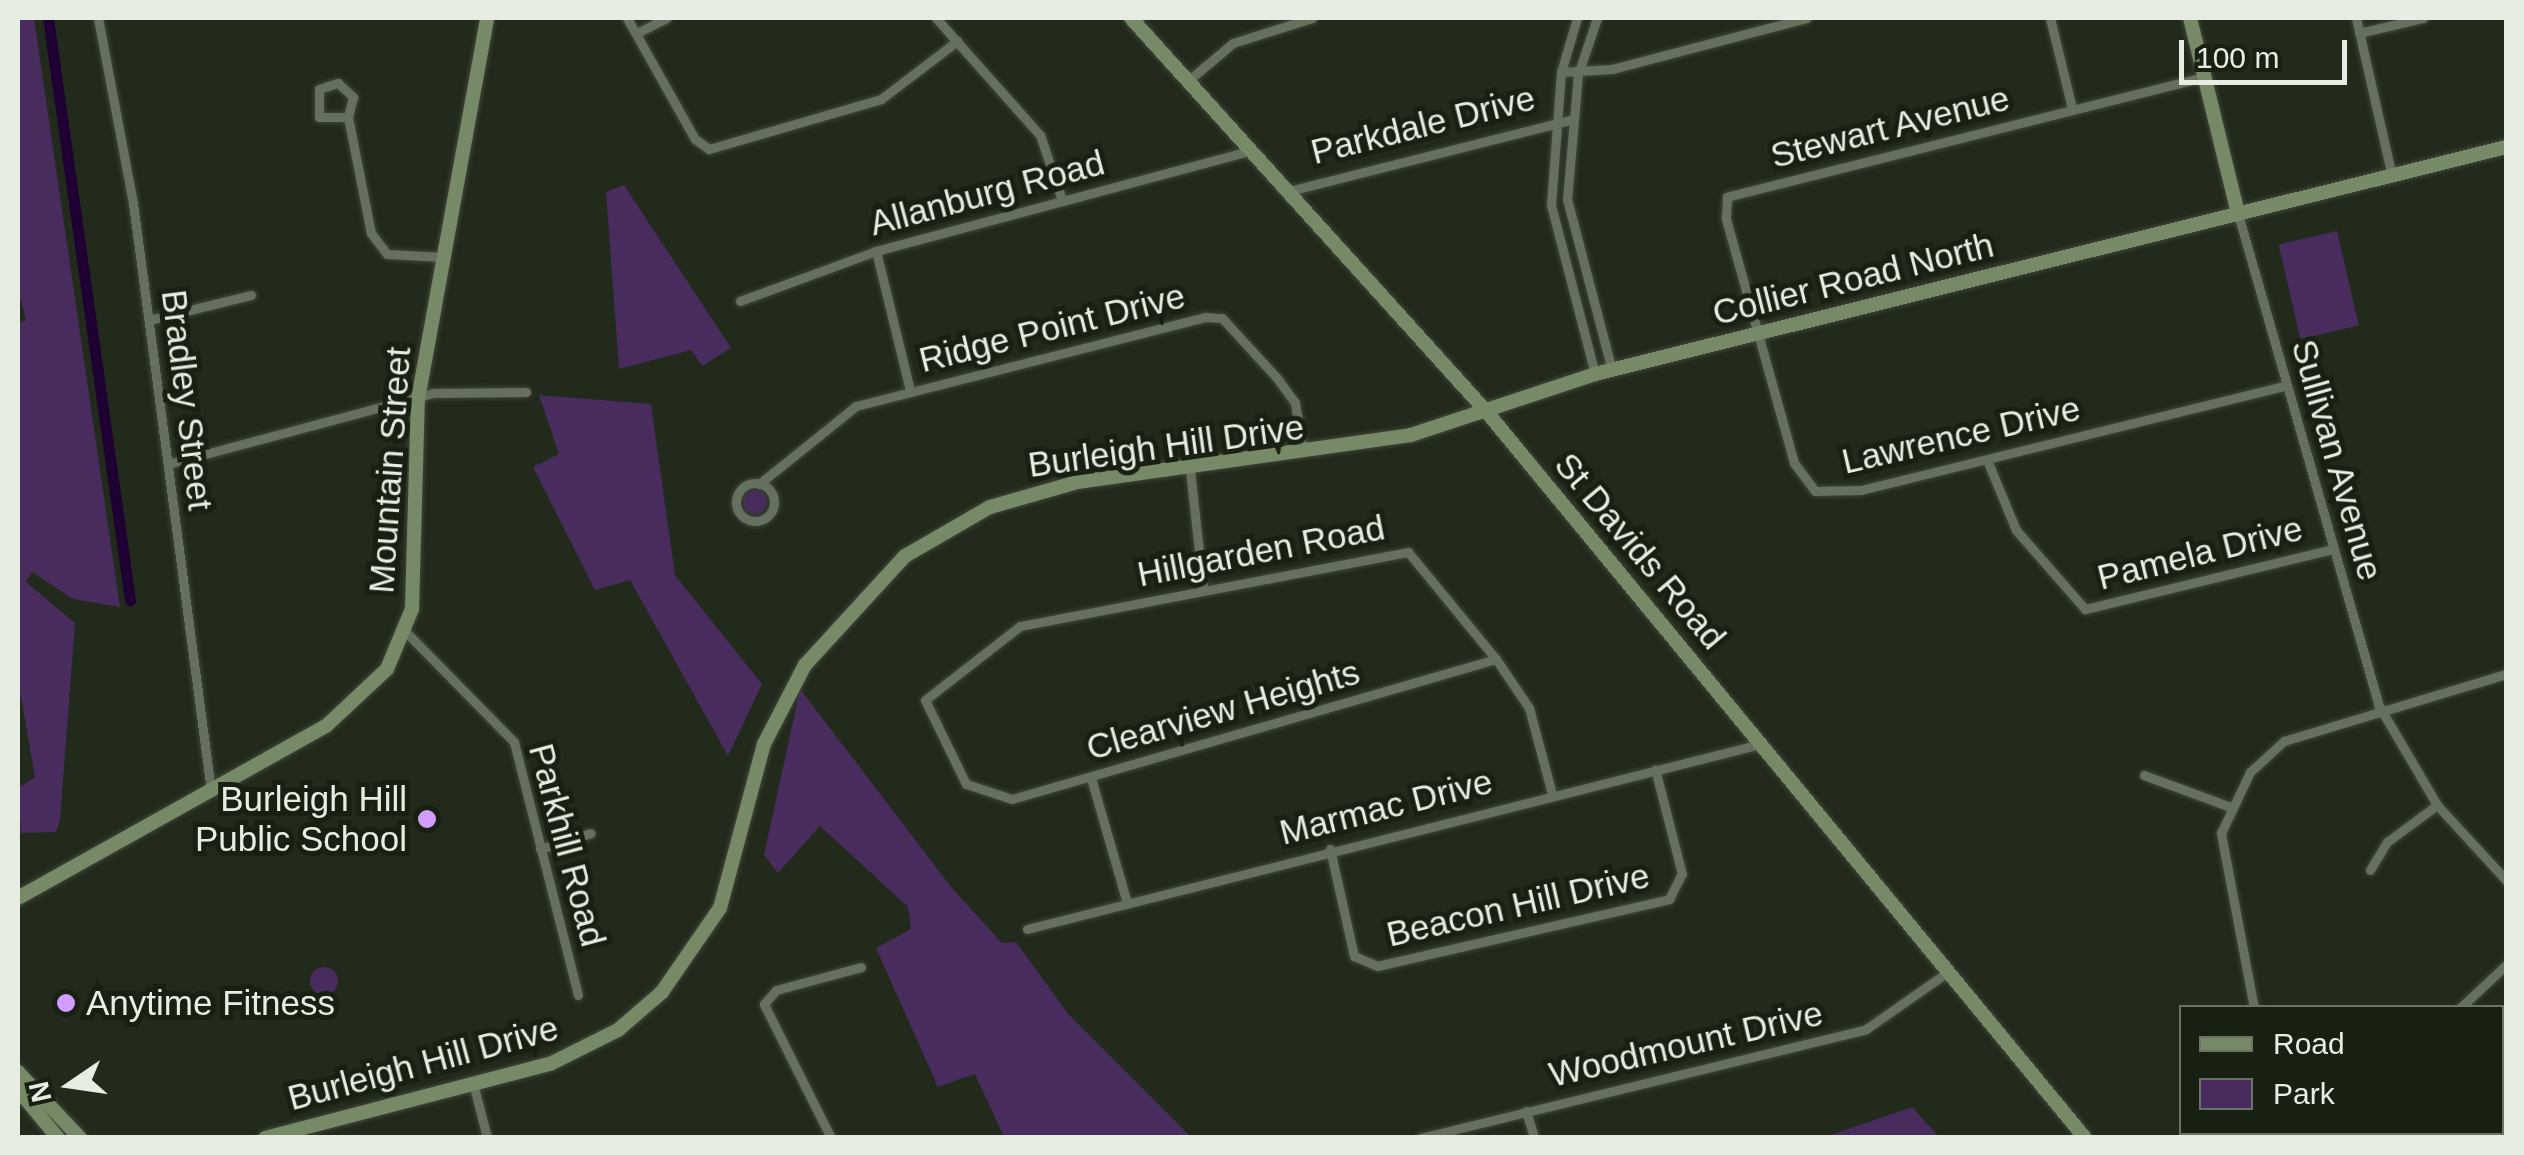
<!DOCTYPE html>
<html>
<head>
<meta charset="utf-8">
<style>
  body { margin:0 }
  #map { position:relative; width:2524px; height:1155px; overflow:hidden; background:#212a1b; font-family:Helvetica,sans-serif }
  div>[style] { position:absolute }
  .green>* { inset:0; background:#472c5d; transform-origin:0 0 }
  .round { border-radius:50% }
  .canal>* { height:11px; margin:-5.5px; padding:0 5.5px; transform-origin:5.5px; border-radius:5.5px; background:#1f0033 }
  .roads { filter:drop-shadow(0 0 2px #40473a) drop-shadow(0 0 2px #40473a) }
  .street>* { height:9px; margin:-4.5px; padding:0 4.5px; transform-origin:4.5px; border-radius:4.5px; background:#65705e }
  .street>.ring { margin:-4.5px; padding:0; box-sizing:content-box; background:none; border:9px solid #65705e; border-radius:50% }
  .secondary>* { height:14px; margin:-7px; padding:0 7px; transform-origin:7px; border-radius:7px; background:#768a67 }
  .dots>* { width:28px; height:28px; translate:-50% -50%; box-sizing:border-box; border:5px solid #182012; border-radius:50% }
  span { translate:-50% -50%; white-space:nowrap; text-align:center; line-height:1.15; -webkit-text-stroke:10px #182012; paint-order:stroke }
  .street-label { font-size:35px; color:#e7ede3 }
  .poi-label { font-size:35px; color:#e7ede3 }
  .right { translate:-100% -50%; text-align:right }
  .left { translate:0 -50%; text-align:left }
  .frame { position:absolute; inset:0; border:20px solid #e7ede3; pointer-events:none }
  .legend { position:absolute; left:2179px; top:1005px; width:325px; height:130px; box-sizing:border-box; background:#182012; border:2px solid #6b7266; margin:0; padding:12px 18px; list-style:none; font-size:30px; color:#e7ede3 }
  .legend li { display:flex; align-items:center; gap:20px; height:50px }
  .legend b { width:50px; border:2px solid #6b7266 }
  .north { position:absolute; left:20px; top:1035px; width:100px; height:100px; -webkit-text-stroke:8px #182012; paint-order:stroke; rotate:257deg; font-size:28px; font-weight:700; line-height:40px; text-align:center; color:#e7ede3 }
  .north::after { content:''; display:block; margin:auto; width:35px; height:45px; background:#e7ede3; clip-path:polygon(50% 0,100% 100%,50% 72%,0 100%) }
  .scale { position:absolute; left:2179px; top:40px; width:168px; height:45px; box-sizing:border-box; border:5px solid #e7ede3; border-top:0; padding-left:12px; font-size:30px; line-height:35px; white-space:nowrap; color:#e7ede3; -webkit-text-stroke:8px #182012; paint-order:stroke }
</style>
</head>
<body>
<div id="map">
  <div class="green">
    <div style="clip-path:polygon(18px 18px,34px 18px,120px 607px,73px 599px,32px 572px,26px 582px,75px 623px,60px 820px,56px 832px,21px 833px,18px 788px,35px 777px,18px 680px,18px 324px,26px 320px,18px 290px)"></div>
    <div style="clip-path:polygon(624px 185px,731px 348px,702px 366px,691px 350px,619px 369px,606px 192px)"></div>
    <div style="left:2337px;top:231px;width:97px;height:60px;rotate:77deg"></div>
    <div style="clip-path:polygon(539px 395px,651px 404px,675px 575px,762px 684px,728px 756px,630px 580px,595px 590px,533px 467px,559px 454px)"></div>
    <div class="round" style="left:743px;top:490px;width:24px;height:24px"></div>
    <div style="clip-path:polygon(800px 689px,952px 888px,1002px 943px,1016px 942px,1069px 1015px,1191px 1137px,1004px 1137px,975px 1074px,938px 1087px,876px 948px,911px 929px,908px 907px,820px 826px,778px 873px,764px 855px)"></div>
    <div class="round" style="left:310px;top:967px;width:28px;height:28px"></div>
    <div style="clip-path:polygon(1912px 1107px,1939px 1137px,1825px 1137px)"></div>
  </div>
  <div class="canal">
    <div style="left:48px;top:18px;width:588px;rotate:81.98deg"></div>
  </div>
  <div class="roads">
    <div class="street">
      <div style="left:98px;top:18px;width:188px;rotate:79.3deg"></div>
      <div style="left:133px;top:203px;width:593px;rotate:82.44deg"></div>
      <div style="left:627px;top:18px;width:139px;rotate:60.7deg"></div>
      <div style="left:695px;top:139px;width:17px;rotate:36deg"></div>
      <div style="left:709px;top:149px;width:179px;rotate:-16.2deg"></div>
      <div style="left:881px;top:99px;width:96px;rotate:-37.3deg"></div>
      <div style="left:936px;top:18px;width:157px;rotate:48.4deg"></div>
      <div style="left:1040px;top:135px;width:69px;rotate:71.3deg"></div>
      <div style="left:1577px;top:18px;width:56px;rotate:106.5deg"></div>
      <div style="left:1561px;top:72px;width:133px;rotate:94.3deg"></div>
      <div style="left:1551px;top:205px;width:175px;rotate:75.4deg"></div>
      <div style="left:1597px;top:18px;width:59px;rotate:108.7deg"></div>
      <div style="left:1578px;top:74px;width:125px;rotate:95deg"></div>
      <div style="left:1567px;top:199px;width:177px;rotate:75.3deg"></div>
      <div style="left:2050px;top:18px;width:93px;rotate:76.3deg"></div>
      <div style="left:2356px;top:18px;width:162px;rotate:77.2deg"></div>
      <div style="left:637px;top:33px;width:33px;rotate:-27deg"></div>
      <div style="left:2359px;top:33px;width:66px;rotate:-13.2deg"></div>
      <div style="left:1561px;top:72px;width:51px;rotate:-3.4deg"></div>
      <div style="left:1612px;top:69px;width:201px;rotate:-14.7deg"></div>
      <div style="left:2204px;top:77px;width:492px;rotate:165.9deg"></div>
      <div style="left:1727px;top:197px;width:22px;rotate:93deg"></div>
      <div style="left:1726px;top:219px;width:253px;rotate:74.4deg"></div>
      <div style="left:1794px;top:463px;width:35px;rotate:53deg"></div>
      <div style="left:1815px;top:491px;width:46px;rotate:-1.2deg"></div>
      <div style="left:1861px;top:490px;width:435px;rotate:-13.8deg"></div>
      <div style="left:1189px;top:80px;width:57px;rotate:-40.1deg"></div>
      <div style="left:1233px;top:43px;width:83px;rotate:-17.6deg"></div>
      <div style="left:348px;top:117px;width:29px;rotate:180deg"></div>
      <div style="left:319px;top:117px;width:28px;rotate:-90deg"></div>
      <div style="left:319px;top:89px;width:20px;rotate:-18deg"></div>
      <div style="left:338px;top:83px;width:21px;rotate:43deg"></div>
      <div style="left:353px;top:97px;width:21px;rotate:104deg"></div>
      <div style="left:348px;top:117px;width:118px;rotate:78.8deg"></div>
      <div style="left:371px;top:233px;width:26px;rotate:53deg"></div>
      <div style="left:387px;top:254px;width:56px;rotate:3.1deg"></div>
      <div style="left:1289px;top:191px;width:293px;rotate:-14.2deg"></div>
      <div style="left:2238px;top:214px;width:512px;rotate:74.01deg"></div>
      <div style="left:2379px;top:706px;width:115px;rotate:59.6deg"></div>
      <div style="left:2437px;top:805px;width:102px;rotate:47.4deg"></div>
      <div style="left:876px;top:251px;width:144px;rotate:76.3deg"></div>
      <div style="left:740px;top:301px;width:145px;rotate:-20.2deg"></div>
      <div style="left:876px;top:251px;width:389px;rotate:-15deg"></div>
      <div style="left:149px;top:320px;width:105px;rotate:-13.8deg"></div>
      <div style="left:1987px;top:460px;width:76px;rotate:67.5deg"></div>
      <div style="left:2016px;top:530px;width:105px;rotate:48.9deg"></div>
      <div style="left:2085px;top:609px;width:251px;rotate:-13.6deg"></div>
      <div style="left:168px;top:464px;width:274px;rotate:-15deg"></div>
      <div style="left:433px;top:393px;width:93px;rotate:-0.6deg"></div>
      <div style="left:1190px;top:470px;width:118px;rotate:83.7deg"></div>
      <div class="ring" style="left:736px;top:483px;width:29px;height:29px"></div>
      <div style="left:759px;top:484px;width:124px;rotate:-38.8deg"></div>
      <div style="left:856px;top:406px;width:361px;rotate:-14.3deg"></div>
      <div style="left:1206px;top:317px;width:16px;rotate:4deg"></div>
      <div style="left:1222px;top:318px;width:81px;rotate:47.5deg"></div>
      <div style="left:1277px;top:378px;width:31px;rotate:54deg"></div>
      <div style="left:1295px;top:403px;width:49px;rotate:80.5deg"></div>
      <div style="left:406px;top:632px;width:154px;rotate:45.5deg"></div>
      <div style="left:514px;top:742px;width:261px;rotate:75.8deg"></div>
      <div style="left:1496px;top:659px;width:504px;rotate:163.87deg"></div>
      <div style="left:1012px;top:799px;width:48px;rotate:-161.9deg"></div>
      <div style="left:966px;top:784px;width:93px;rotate:-116deg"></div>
      <div style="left:925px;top:700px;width:120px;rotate:-37.9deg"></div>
      <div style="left:1020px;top:626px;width:395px;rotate:-10.8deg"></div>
      <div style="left:1408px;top:552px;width:139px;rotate:50.6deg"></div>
      <div style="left:1496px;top:659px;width:59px;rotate:56deg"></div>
      <div style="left:1529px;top:708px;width:89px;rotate:75deg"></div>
      <div style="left:2144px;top:775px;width:90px;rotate:20.3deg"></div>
      <div style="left:1091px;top:778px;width:130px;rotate:73.9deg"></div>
      <div style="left:540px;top:849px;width:53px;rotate:-17.4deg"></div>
      <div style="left:1330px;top:849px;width:110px;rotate:77.4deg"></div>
      <div style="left:1354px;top:956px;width:25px;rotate:23deg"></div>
      <div style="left:1377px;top:966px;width:300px;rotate:-12.9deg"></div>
      <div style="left:1669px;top:899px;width:28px;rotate:-63deg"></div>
      <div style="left:1682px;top:874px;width:108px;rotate:-104.4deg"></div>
      <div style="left:2370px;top:870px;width:33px;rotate:-59deg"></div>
      <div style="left:2387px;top:842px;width:62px;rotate:-36.5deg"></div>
      <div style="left:1027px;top:929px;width:757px;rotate:-14.15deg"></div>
      <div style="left:2254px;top:1008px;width:178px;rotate:-100.7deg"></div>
      <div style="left:2221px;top:833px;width:68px;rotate:-64.6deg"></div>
      <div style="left:2250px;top:772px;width:46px;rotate:-42.4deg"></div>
      <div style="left:2284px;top:741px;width:232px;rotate:-16.8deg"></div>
      <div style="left:2460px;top:1008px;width:63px;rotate:-43.1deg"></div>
      <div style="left:473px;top:1083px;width:57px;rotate:75.7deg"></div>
      <div style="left:1526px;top:1111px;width:28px;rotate:73deg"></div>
      <div style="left:2495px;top:1132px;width:7px;rotate:56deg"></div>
      <div style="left:831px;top:1138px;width:150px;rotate:-116.6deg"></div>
      <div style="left:764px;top:1004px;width:18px;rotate:-49deg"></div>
      <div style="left:776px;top:990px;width:88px;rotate:-15.1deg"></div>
      <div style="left:1420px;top:1138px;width:459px;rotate:-13.7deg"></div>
      <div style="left:1866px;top:1029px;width:101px;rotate:-34.9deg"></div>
      <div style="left:2306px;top:1138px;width:8px;rotate:-45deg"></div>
    </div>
    <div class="secondary">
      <div style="left:1131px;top:18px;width:530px;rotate:47.91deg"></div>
      <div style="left:1486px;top:411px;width:942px;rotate:50.51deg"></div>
      <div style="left:2190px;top:18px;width:202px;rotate:76.2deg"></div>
      <div style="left:18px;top:898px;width:353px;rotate:-29.2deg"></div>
      <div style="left:326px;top:726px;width:83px;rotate:-43.1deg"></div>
      <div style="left:387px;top:669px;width:65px;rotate:-67.4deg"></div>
      <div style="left:412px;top:609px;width:210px;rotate:-88.4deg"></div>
      <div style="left:418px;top:399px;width:387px;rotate:-79.7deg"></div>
      <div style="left:18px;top:1072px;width:91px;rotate:46.8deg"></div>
      <div style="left:19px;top:1073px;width:26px;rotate:77deg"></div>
      <div style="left:25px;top:1098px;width:52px;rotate:50.5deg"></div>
      <div style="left:265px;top:1138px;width:294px;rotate:-14.6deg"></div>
      <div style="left:550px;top:1064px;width:76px;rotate:-26.6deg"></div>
      <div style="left:618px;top:1030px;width:58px;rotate:-40.8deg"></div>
      <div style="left:662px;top:992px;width:102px;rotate:-55.4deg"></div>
      <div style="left:720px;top:908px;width:170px;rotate:-75deg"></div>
      <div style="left:764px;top:744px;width:89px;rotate:-62.6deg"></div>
      <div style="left:805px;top:665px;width:148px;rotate:-47.5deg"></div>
      <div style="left:905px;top:556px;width:98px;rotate:-30deg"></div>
      <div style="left:990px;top:507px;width:91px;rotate:-16deg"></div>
      <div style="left:1077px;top:482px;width:337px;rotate:-8deg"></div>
      <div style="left:1411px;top:435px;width:194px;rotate:-18.3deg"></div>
      <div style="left:1595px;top:374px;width:939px;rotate:-13.99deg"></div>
    </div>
  </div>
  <div class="dots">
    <div style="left:427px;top:819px;background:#d19dfe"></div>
    <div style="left:66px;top:1003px;background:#d19dfe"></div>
  </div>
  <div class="street-label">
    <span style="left:1423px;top:125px;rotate:-14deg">Parkdale Drive</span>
    <span style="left:1890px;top:127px;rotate:-14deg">Stewart Avenue</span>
    <span style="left:987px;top:193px;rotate:-15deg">Allanburg Road</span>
    <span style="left:1853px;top:279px;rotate:-14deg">Collier Road North</span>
    <span style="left:1052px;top:328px;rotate:-14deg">Ridge Point Drive</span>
    <span style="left:187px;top:400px;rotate:83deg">Bradley Street</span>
    <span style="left:1961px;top:435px;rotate:-13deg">Lawrence Drive</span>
    <span style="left:1166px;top:446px;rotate:-8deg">Burleigh Hill Drive</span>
    <span style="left:2337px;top:460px;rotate:74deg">Sullivan Avenue</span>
    <span style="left:390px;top:470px;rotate:-86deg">Mountain Street</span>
    <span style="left:1261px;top:551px;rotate:-11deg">Hillgarden Road</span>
    <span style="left:1640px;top:551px;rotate:50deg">St Davids Road</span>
    <span style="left:2200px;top:553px;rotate:-14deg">Pamela Drive</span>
    <span style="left:1223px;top:710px;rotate:-16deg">Clearview Heights</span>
    <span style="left:1386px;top:807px;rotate:-14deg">Marmac Drive</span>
    <span style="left:567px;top:845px;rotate:75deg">Parkhill Road</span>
    <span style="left:1518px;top:905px;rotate:-13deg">Beacon Hill Drive</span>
    <span style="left:1686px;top:1044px;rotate:-13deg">Woodmount Drive</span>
    <span style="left:423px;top:1063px;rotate:-15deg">Burleigh Hill Drive</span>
  </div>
  <div class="poi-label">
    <span class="right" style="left:407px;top:819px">Burleigh Hill<br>Public School</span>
    <span class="left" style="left:86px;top:1003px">Anytime Fitness</span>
  </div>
  <div class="frame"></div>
  <ul class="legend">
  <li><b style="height:12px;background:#768a67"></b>Road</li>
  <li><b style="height:28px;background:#472c5d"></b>Park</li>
  </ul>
  <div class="north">N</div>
  <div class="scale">100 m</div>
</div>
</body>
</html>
